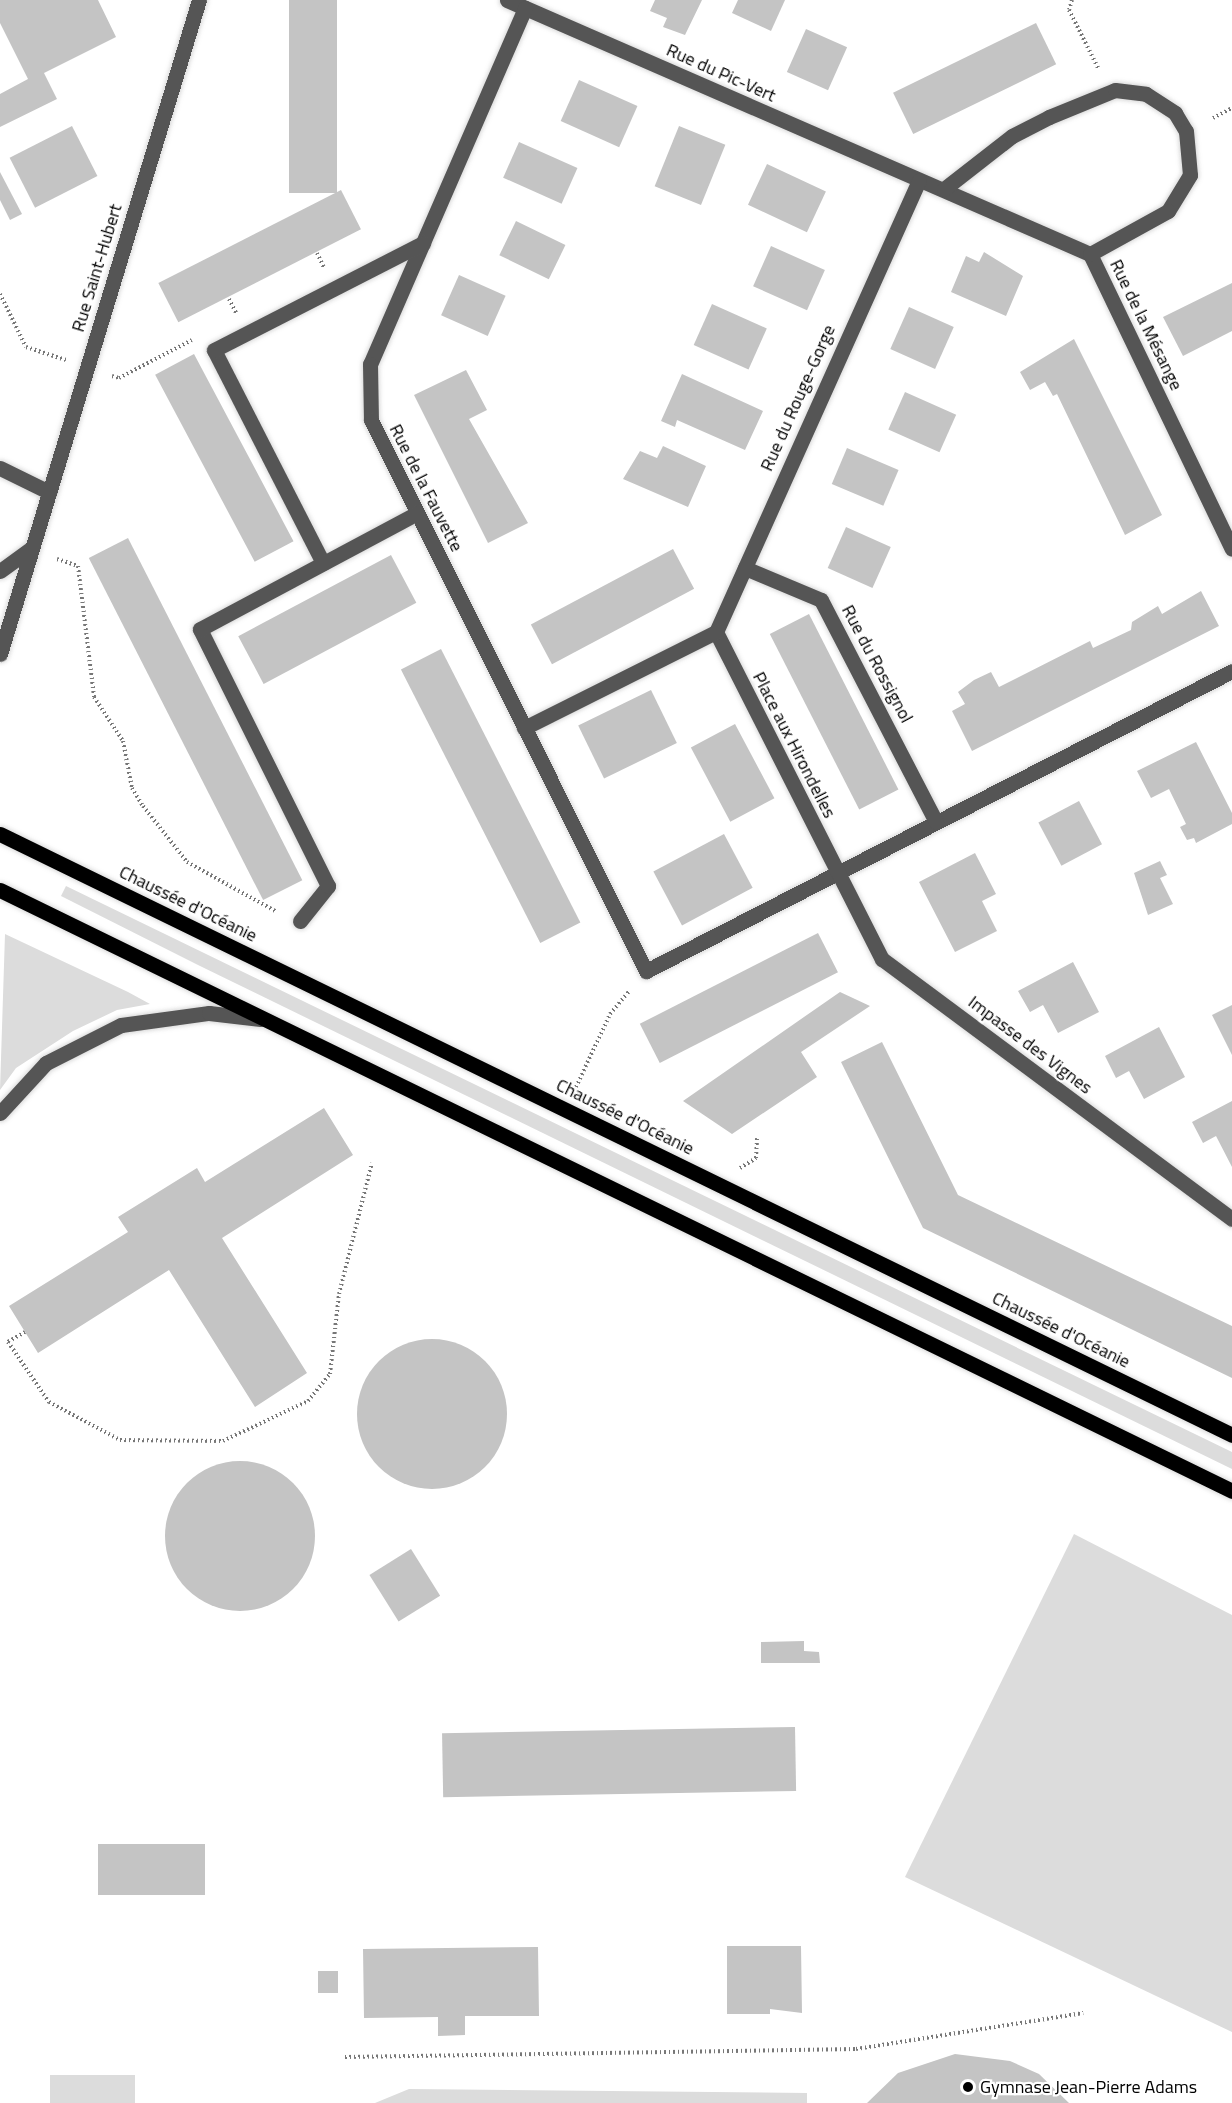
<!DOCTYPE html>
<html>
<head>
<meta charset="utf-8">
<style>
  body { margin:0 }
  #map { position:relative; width:1232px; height:2103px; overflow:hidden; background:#fff; font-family:"Titillium Web",sans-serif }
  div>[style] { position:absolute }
  .green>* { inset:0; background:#dcdcdc; transform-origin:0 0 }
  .building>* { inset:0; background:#c4c4c4; transform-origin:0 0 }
  .round { border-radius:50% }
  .path>* { height:4px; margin-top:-2px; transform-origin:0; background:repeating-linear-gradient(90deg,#777 0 1.5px,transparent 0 4.5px) }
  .roads { filter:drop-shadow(0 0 2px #dbdbdb) drop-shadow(0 0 2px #dbdbdb) }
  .minor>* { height:15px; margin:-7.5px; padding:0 7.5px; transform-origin:7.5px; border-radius:7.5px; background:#555 }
  .major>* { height:15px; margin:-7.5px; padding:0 7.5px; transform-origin:7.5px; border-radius:7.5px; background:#000 }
  .dots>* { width:16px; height:16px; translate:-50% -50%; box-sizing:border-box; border:3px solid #fff; border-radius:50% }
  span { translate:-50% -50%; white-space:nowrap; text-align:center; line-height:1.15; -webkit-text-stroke:4.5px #fff; paint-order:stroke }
  .street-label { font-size:18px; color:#000 }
  .poi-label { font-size:18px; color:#000 }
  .left { translate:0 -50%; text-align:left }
</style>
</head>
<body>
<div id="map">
  <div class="green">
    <div style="clip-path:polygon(66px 886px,1232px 1452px,1232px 1469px,198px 965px,61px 896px)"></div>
    <div style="clip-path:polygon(5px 934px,128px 992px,150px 1004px,117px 1010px,73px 1031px,16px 1068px,0 1090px)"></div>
    <div style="clip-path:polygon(1074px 1534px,1232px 1615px,1232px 2032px,905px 1877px)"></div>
    <div style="left:135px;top:2075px;width:28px;height:85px;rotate:90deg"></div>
    <div style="clip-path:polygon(409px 2089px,807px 2093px,807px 2103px,375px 2103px)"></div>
  </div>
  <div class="building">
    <div style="clip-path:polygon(0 0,98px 0,116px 37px,44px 73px,57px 99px,0 127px,0 94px,28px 79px,0 23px)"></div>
    <div style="left:289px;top:0;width:48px;height:193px"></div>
    <div style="clip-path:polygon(655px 0,702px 0,685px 35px,663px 27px,667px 18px,650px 11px)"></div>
    <div style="clip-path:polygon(738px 0,785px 0,771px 31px,732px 13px)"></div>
    <div style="left:1036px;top:23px;width:46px;height:159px;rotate:64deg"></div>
    <div style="left:806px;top:29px;width:45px;height:47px;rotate:24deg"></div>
    <div style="left:579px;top:80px;width:64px;height:45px;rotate:24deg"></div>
    <div style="left:72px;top:126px;width:56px;height:70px;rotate:63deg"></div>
    <div style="left:679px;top:126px;width:50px;height:65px;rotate:22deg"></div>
    <div style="left:519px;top:142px;width:64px;height:39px;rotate:24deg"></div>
    <div style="left:767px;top:164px;width:65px;height:45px;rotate:25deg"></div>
    <div style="clip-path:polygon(0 172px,22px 214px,10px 220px,0 200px)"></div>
    <div style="left:341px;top:190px;width:44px;height:205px;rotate:63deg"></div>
    <div style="left:516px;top:221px;width:55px;height:38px;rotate:26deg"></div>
    <div style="left:771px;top:246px;width:59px;height:44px;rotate:24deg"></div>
    <div style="clip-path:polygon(984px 252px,1023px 276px,1006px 316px,951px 292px,966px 256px,979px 262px)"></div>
    <div style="left:459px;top:275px;width:51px;height:44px;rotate:24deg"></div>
    <div style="clip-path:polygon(1232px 283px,1232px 331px,1183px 356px,1163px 317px)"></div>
    <div style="left:712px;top:304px;width:60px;height:45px;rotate:24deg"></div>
    <div style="left:909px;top:307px;width:49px;height:46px;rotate:24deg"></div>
    <div style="clip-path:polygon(1074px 339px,1162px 515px,1125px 535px,1057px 394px,1053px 396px,1045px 382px,1030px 390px,1020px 372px)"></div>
    <div style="left:194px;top:354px;width:212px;height:44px;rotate:62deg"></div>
    <div style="clip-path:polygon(466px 370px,487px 410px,469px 419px,528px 523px,488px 543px,414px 395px)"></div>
    <div style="clip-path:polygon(682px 374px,763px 411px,745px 450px,677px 420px,675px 427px,661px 421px)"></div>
    <div style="left:905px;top:392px;width:56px;height:41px;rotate:24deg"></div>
    <div style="clip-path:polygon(663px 446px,706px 466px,688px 507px,623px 479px,640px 451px,657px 458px)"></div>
    <div style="left:847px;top:448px;width:56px;height:39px;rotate:23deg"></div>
    <div style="left:846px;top:527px;width:49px;height:45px;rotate:24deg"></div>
    <div style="left:128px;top:538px;width:384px;height:44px;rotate:63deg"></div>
    <div style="left:673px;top:549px;width:45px;height:161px;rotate:62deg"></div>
    <div style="left:391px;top:555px;width:54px;height:173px;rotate:62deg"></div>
    <div style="clip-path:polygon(1201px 591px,1219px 626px,972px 751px,952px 711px,965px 704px,958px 692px,974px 680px,991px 672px,999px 687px,1090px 641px,1093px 648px,1131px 630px,1132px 622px,1158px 606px,1162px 614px)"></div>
    <div style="left:809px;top:614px;width:197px;height:44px;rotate:63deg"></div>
    <div style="left:441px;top:649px;width:307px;height:45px;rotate:63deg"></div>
    <div style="left:651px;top:690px;width:59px;height:81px;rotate:64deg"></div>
    <div style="left:735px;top:724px;width:84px;height:50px;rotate:62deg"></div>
    <div style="clip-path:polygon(1196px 742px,1232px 813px,1232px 824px,1196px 843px,1194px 838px,1187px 840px,1180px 827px,1186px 824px,1169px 789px,1151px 798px,1137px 771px)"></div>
    <div style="left:1079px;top:801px;width:49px;height:46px;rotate:62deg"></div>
    <div style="left:724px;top:834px;width:61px;height:80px;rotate:62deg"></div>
    <div style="clip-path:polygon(975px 853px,996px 894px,982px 901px,997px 931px,955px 952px,919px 882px)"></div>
    <div style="clip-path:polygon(1160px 861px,1167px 875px,1160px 878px,1173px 904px,1148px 915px,1134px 873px)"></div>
    <div style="left:818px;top:933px;width:44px;height:200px;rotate:63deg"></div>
    <div style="clip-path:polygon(1073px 962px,1099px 1012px,1058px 1033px,1043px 1005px,1030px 1012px,1018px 991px)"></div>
    <div style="clip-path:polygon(840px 992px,870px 1006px,801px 1052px,817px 1077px,732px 1134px,683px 1101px)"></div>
    <div style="clip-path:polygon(1232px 1005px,1232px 1055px,1212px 1015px)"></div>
    <div style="clip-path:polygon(1159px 1027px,1185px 1077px,1144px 1099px,1129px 1071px,1116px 1078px,1105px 1056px)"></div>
    <div style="clip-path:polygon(882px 1042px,958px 1195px,1232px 1326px,1232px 1378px,923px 1228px,841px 1062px)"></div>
    <div style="clip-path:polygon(1232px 1101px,1232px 1167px,1216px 1136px,1203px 1143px,1192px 1122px)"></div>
    <div style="clip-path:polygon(324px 1108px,353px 1155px,222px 1238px,307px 1373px,255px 1407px,169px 1270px,38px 1353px,9px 1306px,128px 1232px,118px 1217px,197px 1168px,205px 1182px)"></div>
    <div class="round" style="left:357px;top:1339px;width:150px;height:150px"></div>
    <div class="round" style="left:165px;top:1461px;width:150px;height:150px"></div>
    <div style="left:411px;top:1549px;width:55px;height:49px;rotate:58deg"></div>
    <div style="clip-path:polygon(804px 1641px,804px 1651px,819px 1652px,820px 1663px,761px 1663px,761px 1642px)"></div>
    <div style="left:795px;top:1727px;width:64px;height:353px;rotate:89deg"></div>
    <div style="left:205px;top:1844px;width:51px;height:107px;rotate:90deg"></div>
    <div style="clip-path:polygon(727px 1946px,801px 1946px,802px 2013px,770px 2009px,770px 2014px,727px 2014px)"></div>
    <div style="clip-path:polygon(538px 1947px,539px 2016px,465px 2016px,465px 2035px,438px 2036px,438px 2017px,364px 2018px,363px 1949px)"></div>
    <div style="left:318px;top:1971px;width:20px;height:22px"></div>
    <div style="clip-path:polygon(955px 2054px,1010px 2061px,1039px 2074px,1069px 2103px,867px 2103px,898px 2073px)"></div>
  </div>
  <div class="path">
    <div style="left:1072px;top:0;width:10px;rotate:107deg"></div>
    <div style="left:1069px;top:10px;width:67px;rotate:63.4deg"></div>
    <div style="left:1213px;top:118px;width:21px;rotate:-28deg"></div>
    <div style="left:317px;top:253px;width:17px;rotate:65deg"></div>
    <div style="left:0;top:294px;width:59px;rotate:63.9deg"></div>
    <div style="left:26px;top:347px;width:42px;rotate:18deg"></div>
    <div style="left:229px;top:299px;width:16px;rotate:63deg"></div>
    <div style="left:112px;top:376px;width:7px;rotate:16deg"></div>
    <div style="left:119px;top:378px;width:82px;rotate:-27.5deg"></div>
    <div style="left:57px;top:559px;width:22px;rotate:18deg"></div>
    <div style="left:78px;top:566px;width:132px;rotate:83deg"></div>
    <div style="left:94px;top:697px;width:53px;rotate:56.6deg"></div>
    <div style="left:123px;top:741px;width:48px;rotate:79.2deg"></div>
    <div style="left:132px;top:788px;width:21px;rotate:59deg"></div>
    <div style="left:143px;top:806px;width:71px;rotate:51.8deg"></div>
    <div style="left:187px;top:862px;width:103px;rotate:29.1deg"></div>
    <div style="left:576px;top:1087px;width:81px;rotate:-65deg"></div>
    <div style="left:610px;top:1014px;width:31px;rotate:-50deg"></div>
    <div style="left:740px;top:1168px;width:19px;rotate:-32deg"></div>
    <div style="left:756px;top:1158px;width:20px;rotate:-87deg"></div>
    <div style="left:25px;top:1332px;width:20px;rotate:150deg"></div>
    <div style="left:8px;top:1342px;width:73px;rotate:55.7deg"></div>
    <div style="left:49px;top:1402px;width:81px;rotate:28.2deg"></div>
    <div style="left:120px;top:1440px;width:103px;rotate:0.6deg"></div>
    <div style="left:223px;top:1441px;width:94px;rotate:-25.2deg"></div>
    <div style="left:308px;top:1401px;width:35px;rotate:-51deg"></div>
    <div style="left:330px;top:1374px;width:81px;rotate:-83.6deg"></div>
    <div style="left:339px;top:1294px;width:135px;rotate:-75.9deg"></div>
    <div style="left:345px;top:2057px;width:511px;rotate:-0.9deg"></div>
    <div style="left:856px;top:2049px;width:230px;rotate:-9deg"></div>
  </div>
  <div class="roads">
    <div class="minor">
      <div style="left:507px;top:0;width:636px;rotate:23.54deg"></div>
      <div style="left:1090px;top:254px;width:327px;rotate:64.3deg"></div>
      <div style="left:525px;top:8px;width:388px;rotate:113.5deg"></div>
      <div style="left:370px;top:364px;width:56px;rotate:89deg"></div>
      <div style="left:371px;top:420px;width:616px;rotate:63.48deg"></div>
      <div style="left:646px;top:971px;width:658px;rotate:-27.11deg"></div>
      <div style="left:944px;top:189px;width:86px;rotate:-37.9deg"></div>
      <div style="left:1012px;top:136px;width:42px;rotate:-27.2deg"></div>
      <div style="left:1049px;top:117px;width:71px;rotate:-22.2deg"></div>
      <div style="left:1115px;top:90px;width:31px;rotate:7deg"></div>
      <div style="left:1146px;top:94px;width:35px;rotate:33deg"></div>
      <div style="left:1175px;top:113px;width:21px;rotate:59deg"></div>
      <div style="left:1186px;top:131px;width:44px;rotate:84.8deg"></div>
      <div style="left:1190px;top:175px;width:42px;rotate:121.4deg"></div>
      <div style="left:1168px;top:211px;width:89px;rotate:151.1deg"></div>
      <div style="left:0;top:468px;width:55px;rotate:26.1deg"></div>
      <div style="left:323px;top:563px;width:239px;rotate:-117.1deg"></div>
      <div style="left:214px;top:350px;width:235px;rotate:-27.1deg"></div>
      <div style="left:745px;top:568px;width:82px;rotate:22.8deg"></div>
      <div style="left:821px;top:600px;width:250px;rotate:62.6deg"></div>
      <div style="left:0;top:571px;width:39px;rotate:-36deg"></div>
      <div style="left:716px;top:632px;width:367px;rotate:63.1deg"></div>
      <div style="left:882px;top:959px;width:436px;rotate:36.6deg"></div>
      <div style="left:716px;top:632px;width:495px;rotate:-65.8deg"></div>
      <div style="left:0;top:654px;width:684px;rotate:-73.08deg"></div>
      <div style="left:524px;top:728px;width:215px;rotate:-26.6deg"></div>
      <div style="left:300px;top:921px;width:45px;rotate:-51.3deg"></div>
      <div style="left:328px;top:886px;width:287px;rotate:-116.5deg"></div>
      <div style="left:200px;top:629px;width:246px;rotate:-28.1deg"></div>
      <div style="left:0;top:1113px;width:68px;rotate:-47.4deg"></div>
      <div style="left:46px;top:1063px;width:84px;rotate:-26.9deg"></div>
      <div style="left:121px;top:1025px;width:89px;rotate:-7.8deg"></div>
      <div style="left:209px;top:1013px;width:52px;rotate:6.6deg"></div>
    </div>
    <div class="major">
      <div style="left:0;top:834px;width:1371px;rotate:26deg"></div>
      <div style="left:0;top:890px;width:1371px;rotate:26deg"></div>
    </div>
  </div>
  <div class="dots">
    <div style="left:968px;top:2087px;background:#000"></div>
  </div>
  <div class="street-label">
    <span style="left:721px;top:73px;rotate:24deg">Rue du Pic-Vert</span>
    <span style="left:97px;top:268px;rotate:-73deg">Rue Saint-Hubert</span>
    <span style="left:1146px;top:325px;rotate:64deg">Rue de la Mésange</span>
    <span style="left:798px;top:398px;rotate:-66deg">Rue du Rouge-Gorge</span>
    <span style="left:426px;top:488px;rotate:63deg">Rue de la Fauvette</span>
    <span style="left:877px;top:664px;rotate:62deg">Rue du Rossignol</span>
    <span style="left:794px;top:745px;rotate:63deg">Place aux Hirondelles</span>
    <span style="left:188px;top:904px;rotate:26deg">Chaussée d'Océanie</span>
    <span style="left:1030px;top:1045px;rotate:37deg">Impasse des Vignes</span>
    <span style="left:625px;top:1117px;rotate:26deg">Chaussée d'Océanie</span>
    <span style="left:1061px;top:1330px;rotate:26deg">Chaussée d'Océanie</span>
  </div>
  <div class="poi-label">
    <span class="left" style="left:980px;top:2087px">Gymnase Jean-Pierre Adams</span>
  </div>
</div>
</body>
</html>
